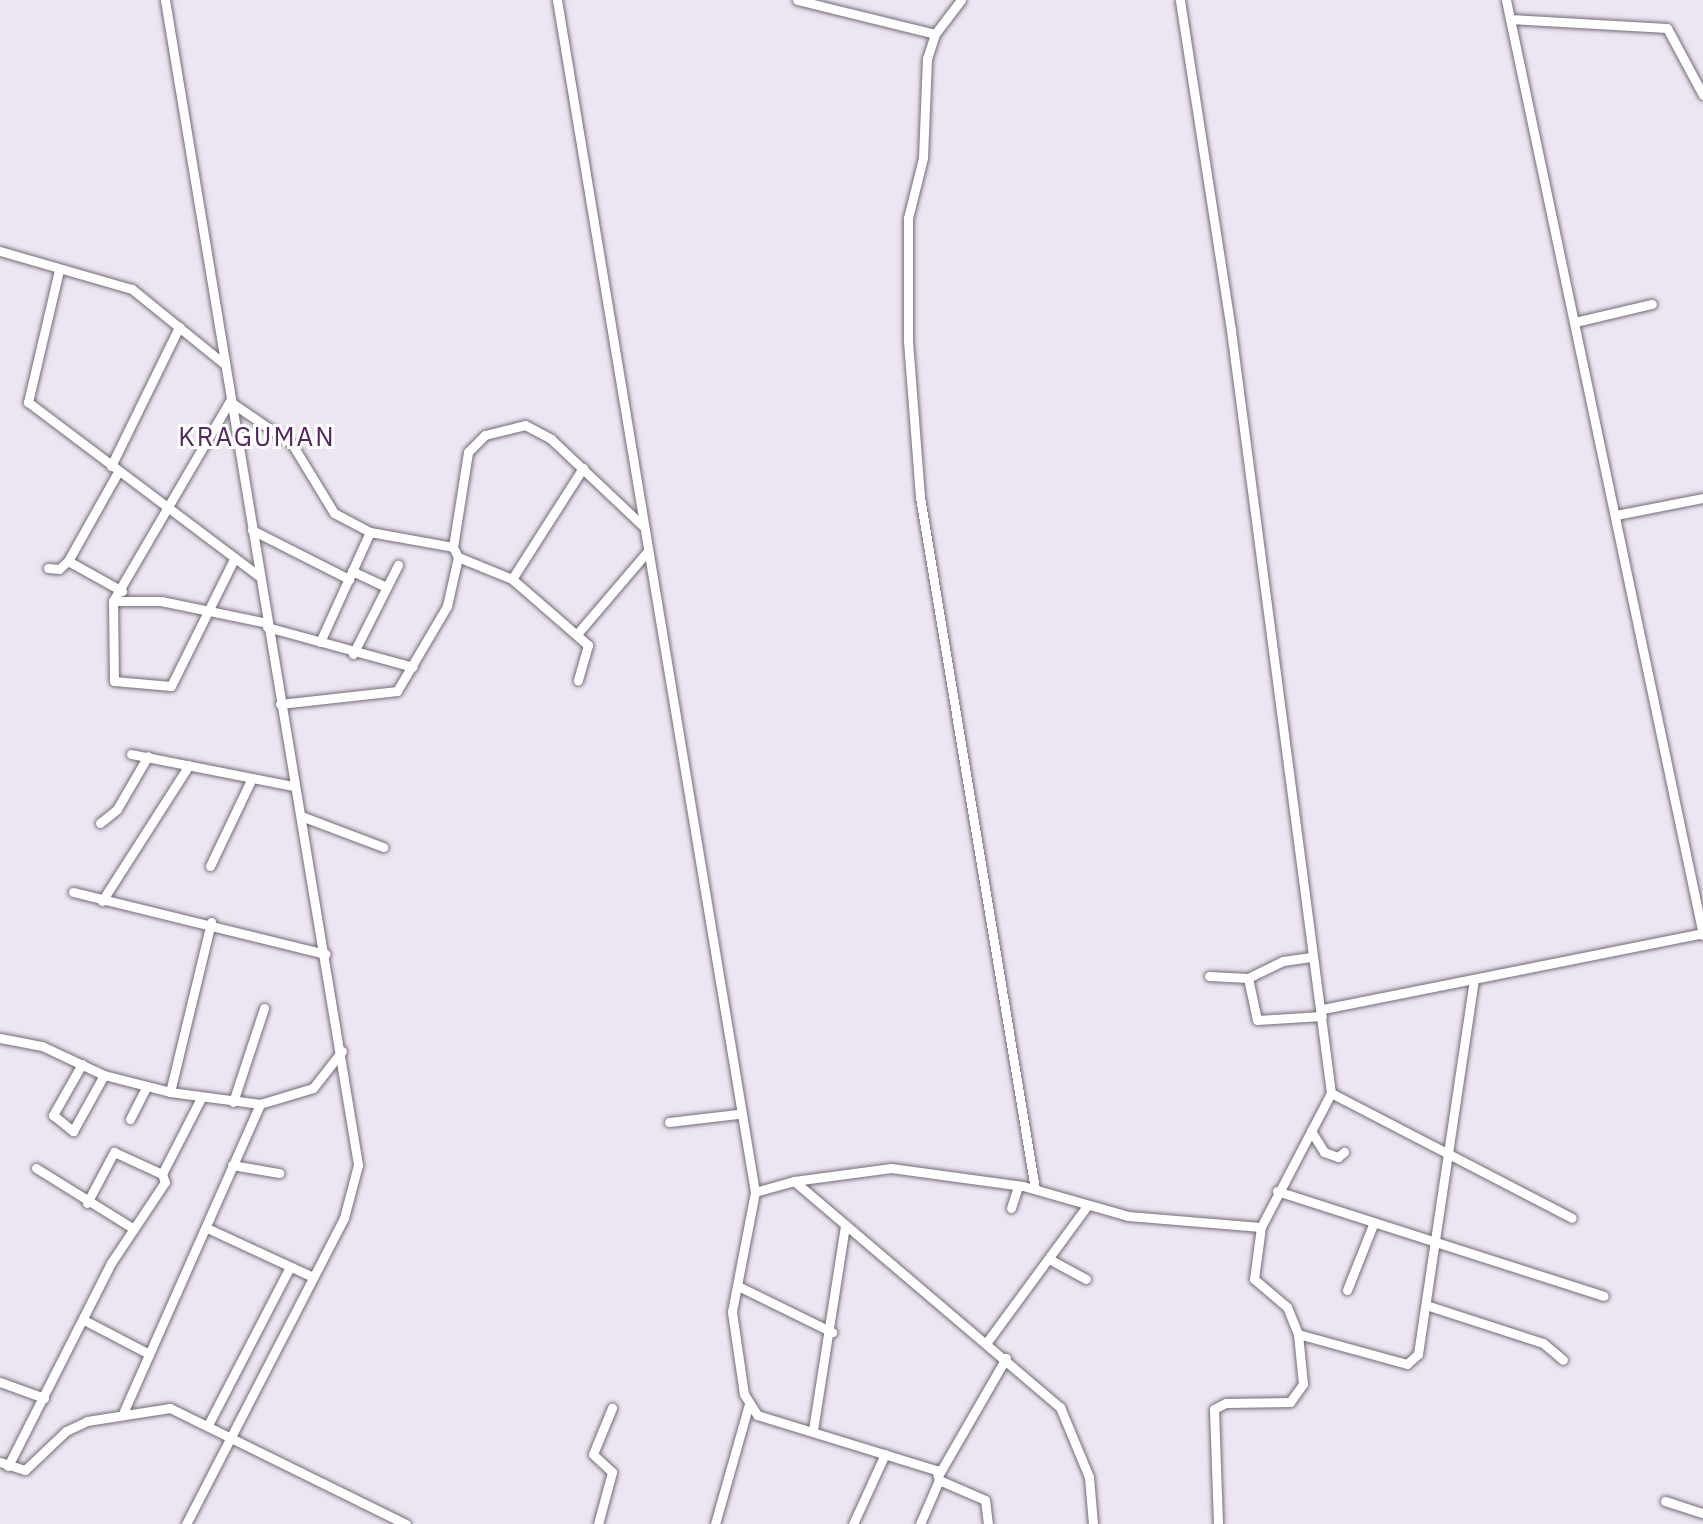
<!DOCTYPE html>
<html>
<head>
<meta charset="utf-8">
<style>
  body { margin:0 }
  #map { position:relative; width:1703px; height:1524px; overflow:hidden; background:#eee5f2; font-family:"IBM Plex Sans",sans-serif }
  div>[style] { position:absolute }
  .roads { filter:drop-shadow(0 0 2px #736b77) drop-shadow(0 0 2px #736b77) }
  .minor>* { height:9px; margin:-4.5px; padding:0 4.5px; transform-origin:4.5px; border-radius:4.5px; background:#fff }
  span { translate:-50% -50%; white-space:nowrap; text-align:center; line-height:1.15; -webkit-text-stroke:6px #fff; paint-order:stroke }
  .quarter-label { font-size:26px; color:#522a60; letter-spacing:2px }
</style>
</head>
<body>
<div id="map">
  <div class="roads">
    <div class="minor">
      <div style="left:165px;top:0;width:1181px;rotate:80.59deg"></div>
      <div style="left:358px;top:1165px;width:55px;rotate:104.8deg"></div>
      <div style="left:344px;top:1218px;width:344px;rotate:117.3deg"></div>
      <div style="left:557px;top:0;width:1208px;rotate:80.57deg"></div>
      <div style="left:755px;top:1192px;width:122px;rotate:100.9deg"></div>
      <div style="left:732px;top:1312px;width:83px;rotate:81.7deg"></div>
      <div style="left:744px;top:1394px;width:25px;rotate:58deg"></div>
      <div style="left:757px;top:1415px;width:187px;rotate:17.1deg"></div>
      <div style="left:936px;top:1470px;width:10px;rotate:73deg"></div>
      <div style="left:939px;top:1480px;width:48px;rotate:113.4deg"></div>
      <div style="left:797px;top:0;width:142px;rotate:13.8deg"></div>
      <div style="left:935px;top:34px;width:43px;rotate:-52.6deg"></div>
      <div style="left:1506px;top:0;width:956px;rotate:78.1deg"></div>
      <div style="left:1510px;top:19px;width:157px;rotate:3.3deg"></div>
      <div style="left:1667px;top:28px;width:76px;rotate:61.8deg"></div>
      <div style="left:935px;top:34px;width:25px;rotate:108deg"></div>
      <div style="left:927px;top:58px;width:100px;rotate:92.3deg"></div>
      <div style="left:923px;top:158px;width:62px;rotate:104deg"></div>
      <div style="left:908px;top:218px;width:123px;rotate:90deg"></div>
      <div style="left:908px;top:341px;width:156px;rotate:85.6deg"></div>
      <div style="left:920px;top:497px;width:701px;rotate:80.56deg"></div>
      <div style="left:0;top:251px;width:137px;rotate:16.1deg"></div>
      <div style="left:132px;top:289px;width:117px;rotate:39.1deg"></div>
      <div style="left:59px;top:270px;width:136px;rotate:103.2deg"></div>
      <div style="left:28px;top:402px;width:289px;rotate:37deg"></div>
      <div style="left:1575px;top:322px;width:79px;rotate:-13.2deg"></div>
      <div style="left:231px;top:399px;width:234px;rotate:120.3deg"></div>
      <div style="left:113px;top:601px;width:80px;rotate:89.3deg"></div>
      <div style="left:114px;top:681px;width:57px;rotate:5deg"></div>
      <div style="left:171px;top:686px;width:142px;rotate:-63.6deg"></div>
      <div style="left:232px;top:403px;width:73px;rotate:34.3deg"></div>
      <div style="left:292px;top:444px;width:81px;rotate:58.7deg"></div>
      <div style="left:334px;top:513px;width:41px;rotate:27.8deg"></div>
      <div style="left:370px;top:532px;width:84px;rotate:10.2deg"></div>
      <div style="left:453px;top:547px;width:96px;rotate:-81deg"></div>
      <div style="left:468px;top:452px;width:24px;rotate:-45deg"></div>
      <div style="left:485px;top:435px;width:41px;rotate:-14deg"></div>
      <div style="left:525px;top:425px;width:30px;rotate:28deg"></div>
      <div style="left:551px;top:439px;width:127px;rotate:43.4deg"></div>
      <div style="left:111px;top:466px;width:155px;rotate:-63.9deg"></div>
      <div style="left:1616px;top:515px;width:89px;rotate:-11.1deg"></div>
      <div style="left:252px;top:530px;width:109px;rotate:26.8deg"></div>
      <div style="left:458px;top:557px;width:58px;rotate:22.2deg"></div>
      <div style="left:512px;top:579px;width:101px;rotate:41deg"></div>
      <div style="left:588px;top:645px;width:37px;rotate:106deg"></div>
      <div style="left:68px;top:561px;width:62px;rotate:29.1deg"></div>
      <div style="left:48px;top:568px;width:11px;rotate:5deg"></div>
      <div style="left:59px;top:569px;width:12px;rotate:-42deg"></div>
      <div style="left:68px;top:561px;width:102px;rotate:-60.7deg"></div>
      <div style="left:352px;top:571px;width:38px;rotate:25deg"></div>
      <div style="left:512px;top:579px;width:132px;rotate:-57.4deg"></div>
      <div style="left:113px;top:601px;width:48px"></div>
      <div style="left:161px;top:601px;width:108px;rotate:11.7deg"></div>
      <div style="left:267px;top:627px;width:151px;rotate:15.3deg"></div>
      <div style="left:577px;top:634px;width:108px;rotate:-49.5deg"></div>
      <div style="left:320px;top:642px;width:121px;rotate:-65.6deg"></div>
      <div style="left:353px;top:654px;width:100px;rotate:-63.2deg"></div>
      <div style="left:280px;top:704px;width:118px;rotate:-6.3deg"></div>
      <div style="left:397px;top:691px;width:99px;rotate:-59.5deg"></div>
      <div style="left:447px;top:606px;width:50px;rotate:-77.3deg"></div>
      <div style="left:458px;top:557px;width:11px;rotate:-117deg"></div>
      <div style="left:131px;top:754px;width:165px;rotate:11.2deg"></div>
      <div style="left:301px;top:816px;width:88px;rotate:20.7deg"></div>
      <div style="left:100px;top:823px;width:22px;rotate:-39deg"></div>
      <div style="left:117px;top:809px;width:61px;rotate:-59.7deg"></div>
      <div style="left:210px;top:866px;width:95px;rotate:-64.5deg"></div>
      <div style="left:73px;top:892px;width:260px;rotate:13.8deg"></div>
      <div style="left:102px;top:901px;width:161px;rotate:-57.4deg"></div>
      <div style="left:1209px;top:976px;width:39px;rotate:3deg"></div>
      <div style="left:1248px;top:978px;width:39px;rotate:-26deg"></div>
      <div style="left:1283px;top:961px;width:30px;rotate:-8deg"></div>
      <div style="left:1248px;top:978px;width:43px;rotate:77.9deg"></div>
      <div style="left:1257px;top:1020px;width:65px;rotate:-3.5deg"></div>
      <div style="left:1323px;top:1009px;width:388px;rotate:-11.3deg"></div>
      <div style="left:0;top:1038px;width:43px;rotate:10.8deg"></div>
      <div style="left:42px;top:1046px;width:68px;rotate:25.1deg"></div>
      <div style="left:104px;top:1075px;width:68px;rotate:14.4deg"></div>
      <div style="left:170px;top:1092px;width:91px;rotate:7.6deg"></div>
      <div style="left:260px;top:1104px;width:55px;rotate:-16.8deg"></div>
      <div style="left:313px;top:1088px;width:47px;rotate:-51.9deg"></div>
      <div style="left:82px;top:1064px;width:59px;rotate:119.6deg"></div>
      <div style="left:53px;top:1115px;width:26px;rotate:39deg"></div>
      <div style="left:73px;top:1131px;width:64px;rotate:-61deg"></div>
      <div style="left:170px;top:1092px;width:175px;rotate:-76.4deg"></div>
      <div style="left:1331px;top:1093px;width:271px;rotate:27.4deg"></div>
      <div style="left:233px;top:1102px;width:99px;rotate:-71.7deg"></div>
      <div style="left:130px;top:1119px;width:37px;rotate:-63deg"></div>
      <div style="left:669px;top:1122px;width:69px;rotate:-6.6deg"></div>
      <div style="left:1311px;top:1131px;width:25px;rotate:58deg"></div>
      <div style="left:1324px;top:1152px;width:15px;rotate:20deg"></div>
      <div style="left:1338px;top:1157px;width:8px;rotate:-40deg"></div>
      <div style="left:232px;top:1165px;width:48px;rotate:9.7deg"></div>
      <div style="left:36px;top:1168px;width:115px;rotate:31.9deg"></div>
      <div style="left:794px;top:1181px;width:98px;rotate:-7.6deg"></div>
      <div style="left:891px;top:1168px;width:133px;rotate:7.8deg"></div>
      <div style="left:1023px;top:1186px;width:109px;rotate:15.9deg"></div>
      <div style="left:1128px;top:1216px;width:133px;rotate:4.7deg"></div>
      <div style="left:1261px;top:1227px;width:151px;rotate:-62.4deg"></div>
      <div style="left:1331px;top:1093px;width:770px;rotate:-97.47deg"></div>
      <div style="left:1231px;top:330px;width:334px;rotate:-98.8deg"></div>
      <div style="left:1277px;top:1191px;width:343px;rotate:17.8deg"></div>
      <div style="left:755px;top:1192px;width:41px;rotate:-15.8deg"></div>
      <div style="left:794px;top:1181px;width:349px;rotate:40.4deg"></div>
      <div style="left:1060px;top:1407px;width:76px;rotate:67.5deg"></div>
      <div style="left:1089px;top:1477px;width:47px;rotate:85.1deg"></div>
      <div style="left:87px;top:1203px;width:58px;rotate:-62.1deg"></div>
      <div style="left:114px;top:1152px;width:53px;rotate:24.6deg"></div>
      <div style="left:1011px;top:1208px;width:23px;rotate:-72deg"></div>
      <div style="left:207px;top:1228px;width:117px;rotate:24.8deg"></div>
      <div style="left:1049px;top:1259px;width:42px;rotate:28.4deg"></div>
      <div style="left:738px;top:1286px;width:105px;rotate:26.1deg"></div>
      <div style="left:1347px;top:1290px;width:73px;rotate:-68.3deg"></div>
      <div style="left:1426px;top:1305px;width:123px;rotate:18deg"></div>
      <div style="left:1543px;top:1343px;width:26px;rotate:40deg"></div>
      <div style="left:84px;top:1320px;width:73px;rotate:27.6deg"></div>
      <div style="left:1298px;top:1334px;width:113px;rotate:15.4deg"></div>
      <div style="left:1407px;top:1364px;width:15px;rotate:-42deg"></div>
      <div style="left:1418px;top:1354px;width:377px;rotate:-81.5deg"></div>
      <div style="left:987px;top:1342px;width:169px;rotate:-53.7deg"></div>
      <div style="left:0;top:1382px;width:47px;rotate:20deg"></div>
      <div style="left:124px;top:1411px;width:336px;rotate:-66.1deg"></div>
      <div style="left:208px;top:1425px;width:178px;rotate:-62.6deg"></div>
      <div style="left:813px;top:1430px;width:207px;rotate:-81.1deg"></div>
      <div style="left:0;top:1462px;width:26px;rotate:18deg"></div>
      <div style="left:25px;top:1470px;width:57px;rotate:-43.6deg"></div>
      <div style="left:66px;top:1431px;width:23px;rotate:-25deg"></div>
      <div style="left:87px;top:1421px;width:84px;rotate:-8.9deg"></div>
      <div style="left:170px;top:1408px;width:263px;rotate:26.2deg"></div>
      <div style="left:8px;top:1466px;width:228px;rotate:-63.1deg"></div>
      <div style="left:111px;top:1263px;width:97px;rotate:-56.3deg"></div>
      <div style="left:165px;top:1182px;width:9px;rotate:-111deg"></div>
      <div style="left:162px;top:1174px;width:83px;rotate:-62.8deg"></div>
      <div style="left:939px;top:1474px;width:134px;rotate:-60deg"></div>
      <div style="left:939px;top:1480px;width:50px;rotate:23.5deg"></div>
      <div style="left:985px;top:1500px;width:24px;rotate:83deg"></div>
      <div style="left:1665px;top:1501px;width:40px;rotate:18deg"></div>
      <div style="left:598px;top:1524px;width:54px;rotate:-74.9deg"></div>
      <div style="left:612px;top:1472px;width:26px;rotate:-137deg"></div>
      <div style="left:593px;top:1454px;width:50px;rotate:-67.6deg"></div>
      <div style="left:715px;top:1524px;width:125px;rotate:-74.2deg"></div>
      <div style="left:853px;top:1524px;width:77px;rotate:-65.4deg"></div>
      <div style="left:1218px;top:1524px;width:115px;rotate:-92deg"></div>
      <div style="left:1214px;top:1409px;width:13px;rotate:-27deg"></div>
      <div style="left:1226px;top:1403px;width:64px;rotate:-0.9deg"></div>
      <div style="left:1290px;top:1402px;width:22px;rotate:-54deg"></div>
      <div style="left:1303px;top:1384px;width:50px;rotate:-95.7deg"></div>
      <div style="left:1298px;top:1334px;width:29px;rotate:-112deg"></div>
      <div style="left:1287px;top:1307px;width:43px;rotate:-139.7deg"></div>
      <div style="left:1254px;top:1279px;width:52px;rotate:-82.3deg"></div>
    </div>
  </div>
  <div class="quarter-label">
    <span style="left:257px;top:437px">KRAGUMAN</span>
  </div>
</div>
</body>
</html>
